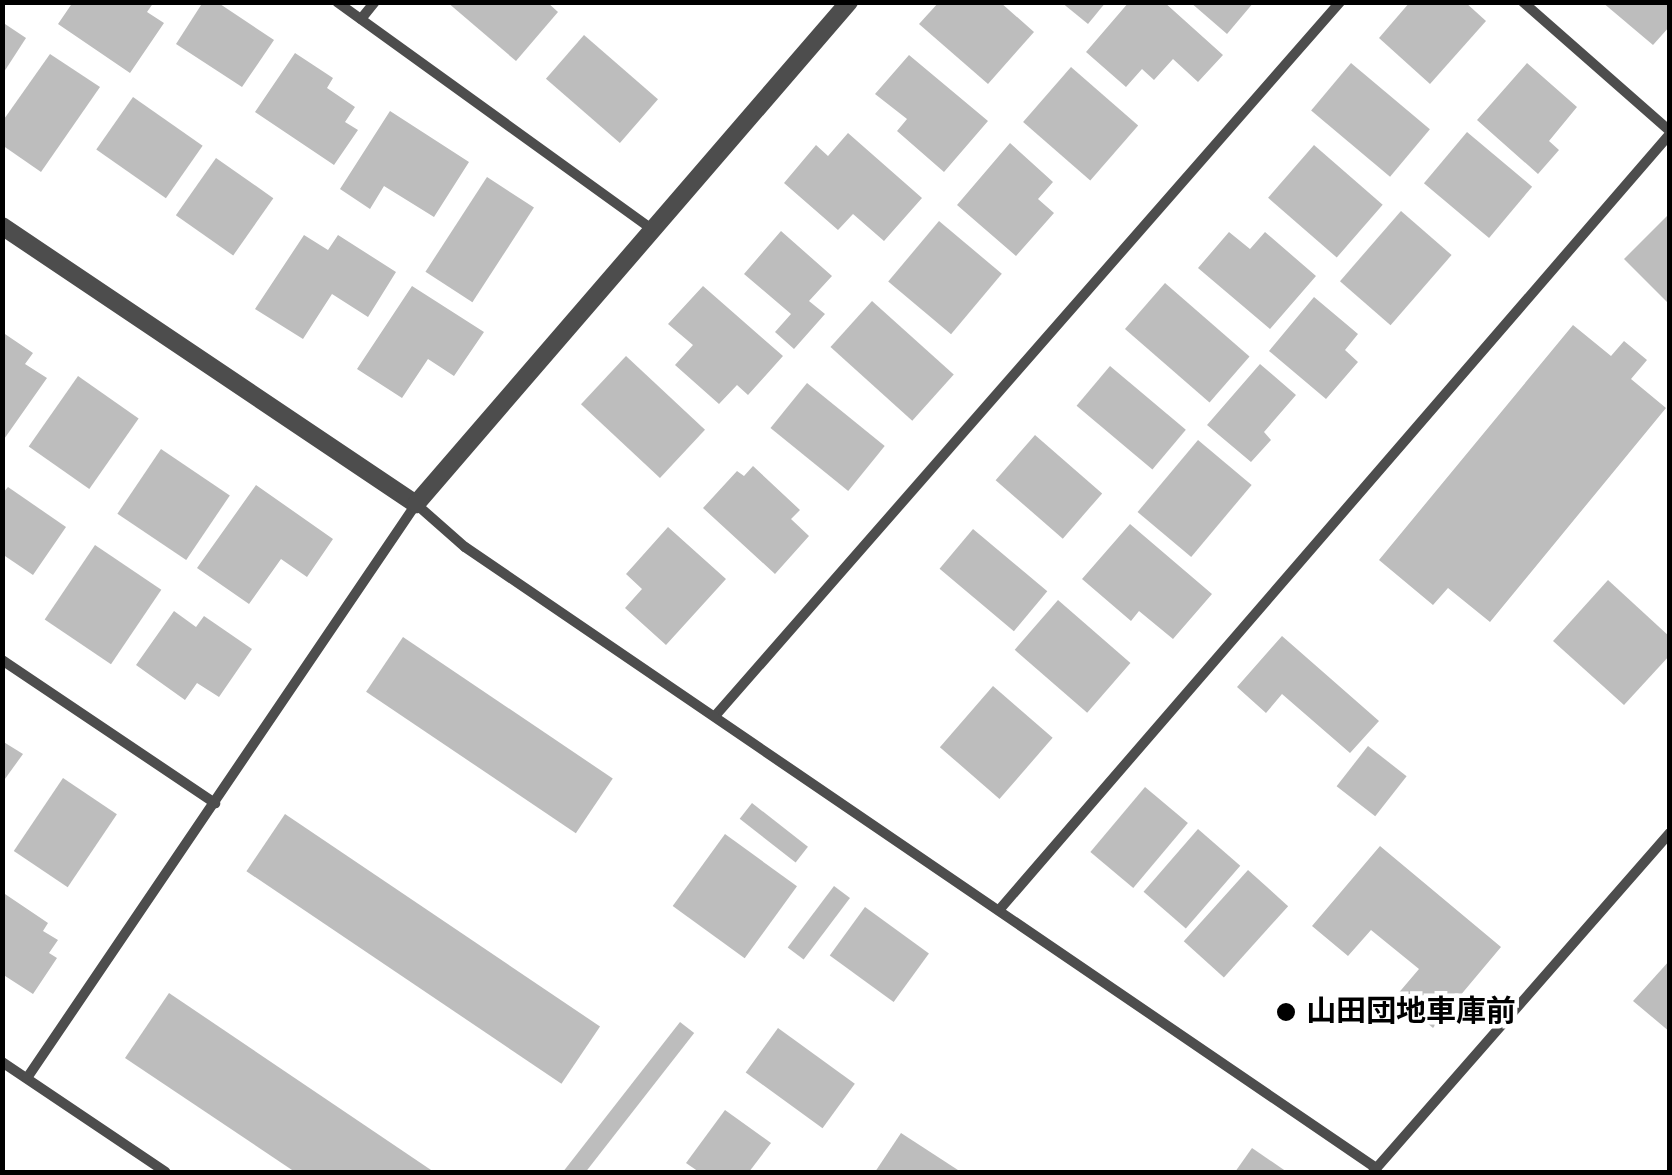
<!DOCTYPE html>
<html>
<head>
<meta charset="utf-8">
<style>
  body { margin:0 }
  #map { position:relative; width:1672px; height:1175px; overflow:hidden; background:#fff; font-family:"Varela Round","Noto Sans JP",sans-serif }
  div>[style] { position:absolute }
  .building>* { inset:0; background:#bdbdbd; transform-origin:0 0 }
  .minor>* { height:10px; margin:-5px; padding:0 5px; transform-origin:5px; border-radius:5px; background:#4d4d4d }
  .tertiary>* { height:18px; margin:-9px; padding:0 9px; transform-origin:9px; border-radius:9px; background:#4d4d4d }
  .dots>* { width:28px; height:28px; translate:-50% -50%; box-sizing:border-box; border:5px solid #fff; border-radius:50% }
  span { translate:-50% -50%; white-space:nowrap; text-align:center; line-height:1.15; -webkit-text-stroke:9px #fff; paint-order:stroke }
  .poi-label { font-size:30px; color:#000; font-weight:700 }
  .left { translate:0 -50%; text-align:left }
  .frame { position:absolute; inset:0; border:5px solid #000; pointer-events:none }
</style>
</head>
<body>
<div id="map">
  <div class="building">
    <div style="clip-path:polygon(73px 2px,154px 2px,147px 12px,164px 23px,130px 73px,58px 24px)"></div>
    <div style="clip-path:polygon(203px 2px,217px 2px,274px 40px,242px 87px,176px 44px)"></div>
    <div style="clip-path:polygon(447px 2px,547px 2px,558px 12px,516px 61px)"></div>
    <div style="clip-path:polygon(939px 2px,1000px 2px,1034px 32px,988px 84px,919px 24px)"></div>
    <div style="clip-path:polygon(1061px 2px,1106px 2px,1088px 24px)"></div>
    <div style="clip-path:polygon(1129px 2px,1164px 2px,1223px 55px,1198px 82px,1173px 59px,1154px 80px,1142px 69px,1126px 87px,1086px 52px)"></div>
    <div style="clip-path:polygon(1190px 2px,1254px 2px,1227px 34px)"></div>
    <div style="clip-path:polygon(1410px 2px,1465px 2px,1486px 21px,1430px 84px,1379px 38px)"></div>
    <div style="clip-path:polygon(1602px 2px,1670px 2px,1670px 26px,1653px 45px)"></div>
    <div style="clip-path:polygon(2px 22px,26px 38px,2px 75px)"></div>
    <div style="left:584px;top:35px;width:98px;height:58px;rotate:41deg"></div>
    <div style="clip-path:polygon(295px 53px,333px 78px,327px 88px,355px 107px,345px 122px,358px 130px,334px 165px,255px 112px)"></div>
    <div style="clip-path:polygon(50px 54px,100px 87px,41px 172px,2px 145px,2px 122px)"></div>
    <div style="clip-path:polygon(909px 55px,988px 121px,944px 172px,897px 131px,907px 119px,875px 94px)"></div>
    <div style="left:1351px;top:63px;width:103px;height:62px;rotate:40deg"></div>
    <div style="clip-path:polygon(1527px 63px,1577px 107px,1549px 141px,1559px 150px,1538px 174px,1477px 120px)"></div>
    <div style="left:1071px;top:67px;width:89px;height:73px;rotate:41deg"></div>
    <div style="left:133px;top:97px;width:85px;height:64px;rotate:35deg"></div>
    <div style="clip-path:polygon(390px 111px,469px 162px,434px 217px,384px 186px,370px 209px,340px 189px)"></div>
    <div style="left:1467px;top:132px;width:85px;height:67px;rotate:40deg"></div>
    <div style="clip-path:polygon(848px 133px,922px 198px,884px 241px,853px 214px,838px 230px,784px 183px,816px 145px,828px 156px)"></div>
    <div style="clip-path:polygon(1010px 143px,1053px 182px,1038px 199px,1054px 213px,1016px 256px,957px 205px)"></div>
    <div style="left:1314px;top:145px;width:91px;height:70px;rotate:41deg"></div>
    <div style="left:216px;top:158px;width:70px;height:70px;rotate:35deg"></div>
    <div style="left:487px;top:177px;width:56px;height:113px;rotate:33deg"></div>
    <div style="left:1401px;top:211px;width:67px;height:93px;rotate:41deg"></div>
    <div style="clip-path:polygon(1670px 213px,1670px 305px,1624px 259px)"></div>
    <div style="left:939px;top:221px;width:82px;height:79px;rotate:40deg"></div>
    <div style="clip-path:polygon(781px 231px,832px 276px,809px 301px,825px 314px,794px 349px,775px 332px,791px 314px,744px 274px)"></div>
    <div style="clip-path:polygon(1229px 232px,1250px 249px,1265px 232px,1316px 276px,1270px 329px,1198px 268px)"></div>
    <div style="clip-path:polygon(304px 235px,328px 250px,338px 235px,396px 272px,368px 317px,332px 294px,303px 339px,255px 309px)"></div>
    <div style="left:1165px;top:283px;width:112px;height:61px;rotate:41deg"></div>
    <div style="clip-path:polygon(412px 286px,484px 332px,454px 376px,428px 359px,402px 398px,357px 369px)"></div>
    <div style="clip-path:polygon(703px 286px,783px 356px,748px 395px,737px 385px,719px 404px,675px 365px,693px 345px,668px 324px)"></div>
    <div style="clip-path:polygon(1314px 297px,1358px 334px,1345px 350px,1358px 362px,1326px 399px,1269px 351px)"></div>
    <div style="left:872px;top:301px;width:110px;height:62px;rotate:42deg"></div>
    <div style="clip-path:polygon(1573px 325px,1611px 356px,1624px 341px,1647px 360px,1631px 379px,1666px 408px,1490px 622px,1448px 588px,1433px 605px,1379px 560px)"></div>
    <div style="clip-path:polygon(2px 332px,33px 353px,25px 364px,47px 378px,2px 442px)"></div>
    <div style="left:626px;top:356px;width:108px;height:66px;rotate:43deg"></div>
    <div style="clip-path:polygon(1260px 364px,1296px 395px,1264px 432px,1271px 440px,1251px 462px,1207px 425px)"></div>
    <div style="left:1110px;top:366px;width:99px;height:52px;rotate:40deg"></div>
    <div style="left:78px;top:376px;width:74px;height:86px;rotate:35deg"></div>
    <div style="left:807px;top:383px;width:100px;height:58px;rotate:39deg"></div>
    <div style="left:1035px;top:435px;width:89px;height:60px;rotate:41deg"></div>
    <div style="left:1198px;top:440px;width:70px;height:94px;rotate:40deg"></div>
    <div style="left:161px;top:449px;width:83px;height:78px;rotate:34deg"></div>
    <div style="clip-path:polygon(753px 466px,800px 510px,791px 519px,809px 536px,775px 574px,703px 508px,737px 471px,744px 476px)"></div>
    <div style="clip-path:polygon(256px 485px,333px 539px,307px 577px,281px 559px,249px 604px,197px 568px)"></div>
    <div style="clip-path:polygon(8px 487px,66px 527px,33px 575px,2px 554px,2px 494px)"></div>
    <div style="clip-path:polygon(1130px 524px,1212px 594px,1173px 639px,1139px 611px,1131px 621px,1082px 579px)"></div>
    <div style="clip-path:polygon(668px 527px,726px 579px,666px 645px,625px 608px,642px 589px,626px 574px)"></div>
    <div style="left:973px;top:529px;width:97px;height:52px;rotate:40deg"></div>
    <div style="left:95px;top:545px;width:80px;height:90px;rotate:34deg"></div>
    <div style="clip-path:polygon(1608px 580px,1670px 637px,1670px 655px,1624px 705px,1553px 641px)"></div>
    <div style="left:1058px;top:600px;width:96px;height:66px;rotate:41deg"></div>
    <div style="clip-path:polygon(174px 611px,196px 627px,204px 616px,252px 649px,219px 697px,197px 683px,185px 700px,136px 665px)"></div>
    <div style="clip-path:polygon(1282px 636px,1379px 721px,1350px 753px,1282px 694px,1266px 713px,1237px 687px)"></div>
    <div style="left:403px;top:637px;width:253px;height:66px;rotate:34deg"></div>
    <div style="left:993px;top:686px;width:79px;height:81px;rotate:41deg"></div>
    <div style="clip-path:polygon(2px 741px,23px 754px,2px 783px)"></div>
    <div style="left:1368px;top:746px;width:49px;height:51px;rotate:38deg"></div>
    <div style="left:63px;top:778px;width:65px;height:88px;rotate:34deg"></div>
    <div style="left:1145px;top:787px;width:56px;height:85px;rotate:40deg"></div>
    <div style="left:752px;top:803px;width:71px;height:20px;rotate:38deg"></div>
    <div style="left:285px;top:814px;width:380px;height:69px;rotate:34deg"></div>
    <div style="left:1198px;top:829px;width:56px;height:83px;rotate:41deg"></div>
    <div style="left:725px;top:834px;width:89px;height:89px;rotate:36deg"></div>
    <div style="clip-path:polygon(1380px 846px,1501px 947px,1433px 1028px,1396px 996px,1419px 969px,1371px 930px,1348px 956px,1312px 926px)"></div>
    <div style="left:1248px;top:870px;width:54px;height:96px;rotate:42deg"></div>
    <div style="left:834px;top:886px;width:20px;height:77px;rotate:37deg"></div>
    <div style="clip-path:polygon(2px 892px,48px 923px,43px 931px,58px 940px,49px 953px,57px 958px,33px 994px,2px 974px)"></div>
    <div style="left:865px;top:907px;width:79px;height:60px;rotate:36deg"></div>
    <div style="clip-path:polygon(1670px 960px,1670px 1032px,1633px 1001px)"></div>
    <div style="clip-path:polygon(169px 993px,434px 1172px,295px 1172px,125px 1058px)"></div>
    <div style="left:680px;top:1022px;width:18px;height:188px;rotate:38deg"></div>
    <div style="left:778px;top:1028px;width:95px;height:55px;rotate:36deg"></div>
    <div style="clip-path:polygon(725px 1110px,771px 1143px,749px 1172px,699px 1172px,686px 1163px)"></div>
    <div style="clip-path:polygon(901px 1133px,961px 1172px,875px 1172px)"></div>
    <div style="clip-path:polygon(1252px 1148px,1287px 1172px,1235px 1172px)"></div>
  </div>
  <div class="minor">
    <div style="left:337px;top:2px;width:388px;rotate:35.8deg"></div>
    <div style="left:1523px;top:2px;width:196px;rotate:41.3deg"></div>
    <div style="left:361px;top:19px;width:22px;rotate:-51deg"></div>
    <div style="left:2px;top:660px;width:257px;rotate:33.9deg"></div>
    <div style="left:715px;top:716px;width:949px;rotate:-48.8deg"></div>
    <div style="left:1000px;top:909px;width:1024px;rotate:-49.16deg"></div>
    <div style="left:2px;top:1062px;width:197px;rotate:33.9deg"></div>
    <div style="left:27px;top:1078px;width:693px;rotate:-55.87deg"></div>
    <div style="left:416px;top:504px;width:65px;rotate:41.3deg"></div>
    <div style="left:465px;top:547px;width:1103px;rotate:34.28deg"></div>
    <div style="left:1373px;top:1172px;width:451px;rotate:-48.8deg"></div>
  </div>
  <div class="tertiary">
    <div style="left:2px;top:226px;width:499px;rotate:33.9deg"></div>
    <div style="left:416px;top:504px;width:663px;rotate:-49.22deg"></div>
  </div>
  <div class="dots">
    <div style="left:1286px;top:1012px;background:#000"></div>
  </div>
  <div class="poi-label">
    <span class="left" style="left:1306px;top:1012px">山田団地車庫前</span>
  </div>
  <div class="frame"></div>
</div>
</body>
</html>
